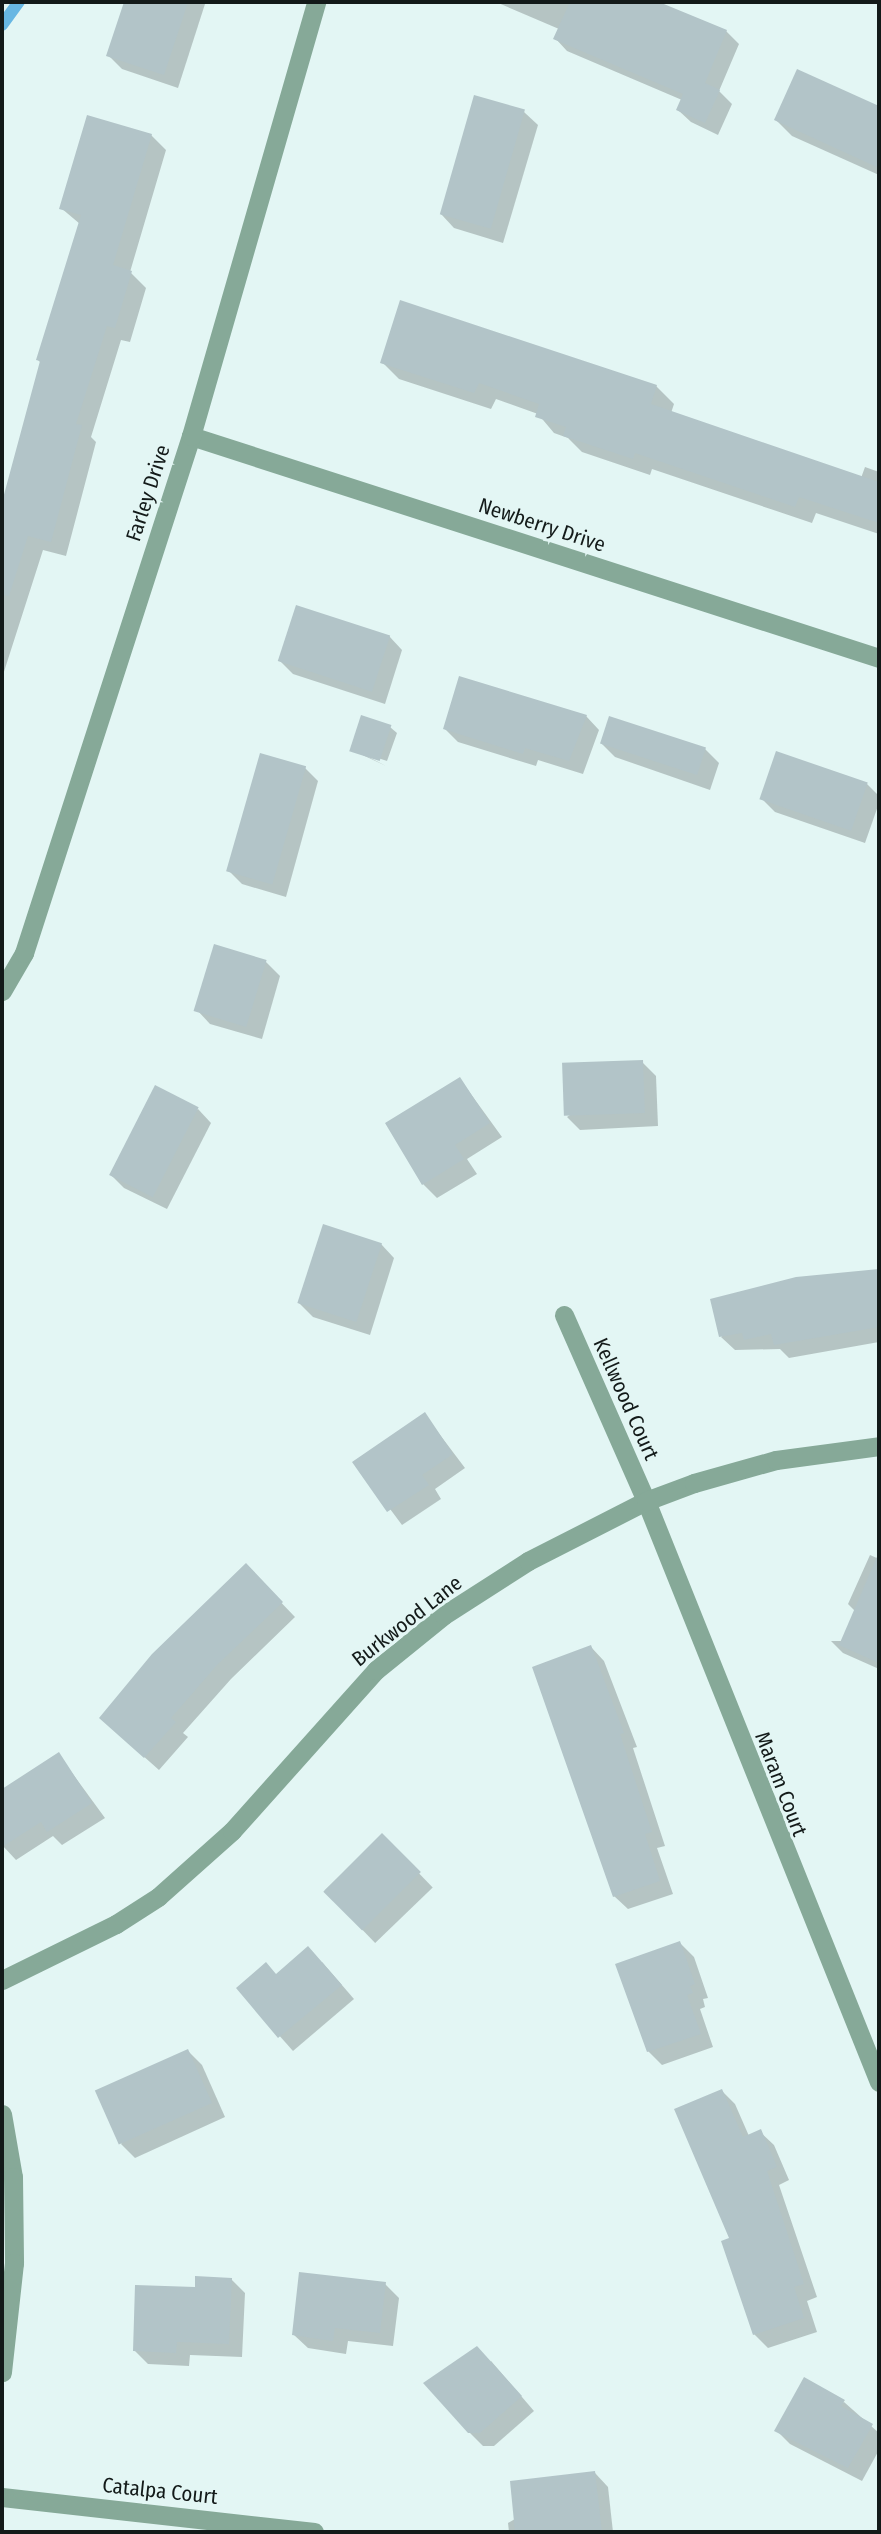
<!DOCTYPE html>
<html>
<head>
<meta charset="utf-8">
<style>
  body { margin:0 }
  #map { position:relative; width:881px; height:2534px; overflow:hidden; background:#e3f6f4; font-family:"Fira Sans Condensed",sans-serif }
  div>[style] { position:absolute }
  .shadow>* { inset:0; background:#0003; transform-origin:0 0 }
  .stream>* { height:12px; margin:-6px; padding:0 6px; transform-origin:6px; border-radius:6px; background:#67b7e3 }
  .building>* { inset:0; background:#b2c4c8; transform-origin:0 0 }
  .minor>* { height:19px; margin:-9.5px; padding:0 9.5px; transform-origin:9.5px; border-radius:9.5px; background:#86a998 }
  span { translate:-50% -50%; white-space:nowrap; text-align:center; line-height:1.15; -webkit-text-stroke:6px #e3f6f4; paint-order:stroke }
  .street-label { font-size:21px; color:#131a19 }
  .frame { position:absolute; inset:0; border:4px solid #131a19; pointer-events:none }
</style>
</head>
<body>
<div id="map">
  <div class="shadow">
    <div style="clip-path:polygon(125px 2px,205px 4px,178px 88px,122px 69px,108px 55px)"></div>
    <div style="clip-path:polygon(496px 2px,655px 2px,726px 31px,739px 44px,719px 91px,732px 104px,718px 135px,691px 122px,678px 110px,682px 100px,567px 51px,555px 38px,559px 29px)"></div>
    <div style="clip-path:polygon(798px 71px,879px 112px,879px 175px,792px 136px,776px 120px)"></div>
    <div style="clip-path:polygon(524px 112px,538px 125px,503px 243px,454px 228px,441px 214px)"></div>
    <div style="clip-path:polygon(151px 135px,166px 150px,130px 272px,146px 288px,130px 342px,121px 340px,91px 437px,96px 442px,66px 556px,43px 550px,2px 678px,2px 509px,41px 363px,38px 360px,80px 224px,61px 208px)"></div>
    <div style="clip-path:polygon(382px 362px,656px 386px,674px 404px,671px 413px,861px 478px,865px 467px,879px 472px,879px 534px,816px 513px,812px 523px,652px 469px,650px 475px,582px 452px,568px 438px,554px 433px,538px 414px,496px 399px,491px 409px,399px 379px)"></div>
    <div style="clip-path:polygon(389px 636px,402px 650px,385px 704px,293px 674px,279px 660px)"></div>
    <div style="clip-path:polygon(586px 716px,599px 730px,583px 774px,538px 760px,536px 766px,458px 742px,445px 729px)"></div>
    <div style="clip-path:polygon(390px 727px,397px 733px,387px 761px,357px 751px,386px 766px,352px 750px)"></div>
    <div style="clip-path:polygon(602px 744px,705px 749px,719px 763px,710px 790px,615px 757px)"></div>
    <div style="clip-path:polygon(305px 768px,318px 781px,286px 897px,242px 884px,228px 870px)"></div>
    <div style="clip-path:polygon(867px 784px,879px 796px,879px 803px,865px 843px,775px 812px,762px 799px)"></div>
    <div style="clip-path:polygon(215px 947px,266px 962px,280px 976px,262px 1039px,210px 1024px,197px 1010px)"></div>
    <div style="clip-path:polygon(642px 1062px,656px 1076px,658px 1126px,580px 1130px,567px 1117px)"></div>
    <div style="clip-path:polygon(460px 1079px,502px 1137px,467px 1159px,477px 1174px,437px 1198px,423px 1184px,387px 1124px)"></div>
    <div style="clip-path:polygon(198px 1109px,211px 1123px,167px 1209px,124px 1188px,110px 1174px)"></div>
    <div style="clip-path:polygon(381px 1244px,394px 1258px,370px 1335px,313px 1317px,299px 1303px)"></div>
    <div style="clip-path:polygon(879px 1271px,879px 1342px,789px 1358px,780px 1349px,735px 1350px,721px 1337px,797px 1279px)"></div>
    <div style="clip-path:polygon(425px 1415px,465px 1468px,435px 1489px,441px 1499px,402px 1525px,355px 1462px)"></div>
    <div style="clip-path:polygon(870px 1555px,879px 1559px,879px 1669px,843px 1653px,831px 1641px,843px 1641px,855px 1611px,848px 1604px)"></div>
    <div style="clip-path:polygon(246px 1566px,295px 1617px,231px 1679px,183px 1733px,188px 1737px,159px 1770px,115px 1731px)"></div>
    <div style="clip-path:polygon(591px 1647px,604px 1661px,637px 1747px,633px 1748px,665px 1846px,657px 1848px,673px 1894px,628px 1909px,614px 1896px)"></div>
    <div style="clip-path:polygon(59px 1755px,105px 1818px,62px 1845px,53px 1836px,16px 1860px,2px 1845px,2px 1791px)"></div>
    <div style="left:382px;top:1835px;width:73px;height:80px;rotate:46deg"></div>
    <div style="clip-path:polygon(680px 1943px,694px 1957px,708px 1998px,703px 1999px,705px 2007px,700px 2009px,713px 2047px,662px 2065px,648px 2051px)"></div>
    <div style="clip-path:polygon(322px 1962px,354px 1999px,293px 2051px,238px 1989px)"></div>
    <div style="clip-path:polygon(188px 2051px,202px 2065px,225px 2117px,135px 2158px,121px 2144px)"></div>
    <div style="clip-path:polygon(722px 2091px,735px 2104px,749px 2136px,760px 2132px,774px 2145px,789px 2180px,779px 2185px,817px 2297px,807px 2301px,817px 2332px,768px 2348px,754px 2334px,731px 2239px)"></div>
    <div style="clip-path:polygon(231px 2279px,245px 2293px,242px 2357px,190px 2355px,189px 2366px,148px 2364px,135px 2351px,197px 2289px)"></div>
    <div style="clip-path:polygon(385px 2284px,399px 2298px,393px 2346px,348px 2341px,346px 2354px,308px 2348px,294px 2335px)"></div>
    <div style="clip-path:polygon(491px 2361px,534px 2411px,494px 2446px,483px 2446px,469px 2432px)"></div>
    <div style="clip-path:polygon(844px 2402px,879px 2433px,879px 2450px,862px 2481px,790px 2444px,776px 2430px)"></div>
    <div style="clip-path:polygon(595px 2473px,608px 2487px,613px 2532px,509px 2532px,508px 2523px)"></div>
  </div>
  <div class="stream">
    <div style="left:2px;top:25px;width:29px;rotate:-54deg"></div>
  </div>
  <div class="building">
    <div style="clip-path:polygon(124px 2px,188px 2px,164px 75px,106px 56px)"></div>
    <div style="clip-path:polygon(570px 2px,659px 2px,727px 30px,705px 83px,720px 90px,705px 123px,676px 110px,683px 94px,553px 39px)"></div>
    <div style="clip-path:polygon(797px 69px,879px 106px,879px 168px,774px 120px)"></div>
    <div style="left:474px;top:95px;width:53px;height:124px;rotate:16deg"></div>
    <div style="clip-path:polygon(87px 115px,152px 134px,113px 265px,132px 271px,115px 328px,107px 326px,76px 424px,82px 425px,51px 542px,28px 536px,9px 596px,2px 595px,2px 502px,40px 361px,36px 360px,81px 215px,59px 209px)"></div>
    <div style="clip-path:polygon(400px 300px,657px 385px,651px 404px,879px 482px,879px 523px,799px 497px,795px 507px,635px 453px,633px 459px,563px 436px,566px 427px,535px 417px,539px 404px,479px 383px,474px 393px,380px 363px)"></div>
    <div style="left:296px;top:605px;width:99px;height:59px;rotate:18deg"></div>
    <div style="clip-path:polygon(459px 676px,587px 715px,569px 761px,525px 748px,523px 754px,443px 729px)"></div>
    <div style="left:361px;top:715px;width:32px;height:38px;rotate:18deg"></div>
    <div style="left:609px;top:716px;width:102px;height:29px;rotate:18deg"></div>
    <div style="left:776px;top:751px;width:97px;height:51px;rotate:19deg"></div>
    <div style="left:260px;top:753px;width:48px;height:123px;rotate:16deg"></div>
    <div style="left:214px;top:944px;width:55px;height:70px;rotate:17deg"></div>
    <div style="left:643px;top:1060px;width:53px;height:81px;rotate:88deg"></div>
    <div style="clip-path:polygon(460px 1077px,490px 1123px,455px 1145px,464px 1159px,422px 1185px,385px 1123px)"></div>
    <div style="left:155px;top:1085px;width:49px;height:101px;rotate:27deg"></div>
    <div style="left:323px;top:1224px;width:62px;height:83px;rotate:18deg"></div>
    <div style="clip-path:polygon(879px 1269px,879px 1327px,774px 1345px,771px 1334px,744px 1340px,742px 1333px,719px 1337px,710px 1299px,796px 1277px)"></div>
    <div style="clip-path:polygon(425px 1412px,453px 1454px,422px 1475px,429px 1485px,387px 1512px,352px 1462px)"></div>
    <div style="clip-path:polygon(879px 1552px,879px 1663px,839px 1645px)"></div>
    <div style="clip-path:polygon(246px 1563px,283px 1602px,217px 1665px,171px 1718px,176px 1722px,144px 1758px,99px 1718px,152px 1654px)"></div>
    <div style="clip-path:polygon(591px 1645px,624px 1733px,620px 1734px,652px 1832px,645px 1834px,660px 1881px,613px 1897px,532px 1667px)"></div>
    <div style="clip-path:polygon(59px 1752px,92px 1803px,47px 1832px,41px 1822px,2px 1847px,2px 1789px)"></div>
    <div style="left:382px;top:1833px;width:55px;height:83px;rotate:45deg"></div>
    <div style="clip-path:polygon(680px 1941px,695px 1984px,690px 1986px,693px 1993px,687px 1995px,701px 2034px,647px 2052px,615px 1964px)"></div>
    <div style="clip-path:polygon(308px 1946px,342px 1985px,278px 2038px,236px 1988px,266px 1962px,276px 1974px)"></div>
    <div style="left:188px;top:2049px;width:59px;height:102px;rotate:66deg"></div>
    <div style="clip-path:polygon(722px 2089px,743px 2137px,761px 2129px,777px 2167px,767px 2171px,804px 2284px,794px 2287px,804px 2318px,753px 2335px,721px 2241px,729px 2238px,674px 2109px)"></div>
    <div style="clip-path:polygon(299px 2272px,386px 2282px,380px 2333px,335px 2328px,333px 2341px,292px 2335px)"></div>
    <div style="clip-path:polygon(195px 2276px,232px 2278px,229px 2344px,177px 2342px,176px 2353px,133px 2351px,135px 2285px,195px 2287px)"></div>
    <div style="clip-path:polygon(477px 2346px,522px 2396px,480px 2433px,468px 2433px,423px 2383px)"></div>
    <div style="clip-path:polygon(804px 2377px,845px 2400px,841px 2406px,873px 2424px,848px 2468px,774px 2431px)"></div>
    <div style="clip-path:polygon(595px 2471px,602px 2532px,515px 2532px,510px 2481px)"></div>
  </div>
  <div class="minor">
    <div style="left:191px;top:436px;width:723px;rotate:17.88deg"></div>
    <div style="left:2px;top:991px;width:44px;rotate:-59.9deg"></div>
    <div style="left:24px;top:953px;width:543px;rotate:-72.1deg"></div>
    <div style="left:191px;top:436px;width:452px;rotate:-73.9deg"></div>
    <div style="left:564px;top:1315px;width:203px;rotate:66.2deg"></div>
    <div style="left:646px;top:1501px;width:626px;rotate:68.15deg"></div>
    <div style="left:2px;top:1980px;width:127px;rotate:-26.2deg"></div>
    <div style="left:116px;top:1924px;width:50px;rotate:-32.7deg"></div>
    <div style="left:158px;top:1897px;width:99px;rotate:-41.7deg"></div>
    <div style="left:232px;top:1831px;width:216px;rotate:-48.2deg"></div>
    <div style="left:376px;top:1670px;width:87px;rotate:-39deg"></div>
    <div style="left:444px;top:1615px;width:100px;rotate:-32.7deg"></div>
    <div style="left:528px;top:1561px;width:132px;rotate:-27deg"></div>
    <div style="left:646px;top:1501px;width:51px;rotate:-20.6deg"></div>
    <div style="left:694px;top:1483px;width:85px;rotate:-15.7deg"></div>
    <div style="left:776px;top:1460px;width:104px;rotate:-7.7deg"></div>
    <div style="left:2px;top:2114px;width:64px;rotate:80.1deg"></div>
    <div style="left:13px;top:2177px;width:86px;rotate:89.3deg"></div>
    <div style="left:14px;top:2263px;width:110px;rotate:96.3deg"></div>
    <div style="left:2px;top:2497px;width:314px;rotate:6.4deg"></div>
  </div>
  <div class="street-label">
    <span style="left:148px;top:493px;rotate:-72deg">Farley Drive</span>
    <span style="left:542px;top:525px;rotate:18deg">Newberry Drive</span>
    <span style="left:626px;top:1399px;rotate:66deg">Kellwood Court</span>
    <span style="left:407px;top:1621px;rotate:-38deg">Burkwood Lane</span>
    <span style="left:781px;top:1784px;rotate:69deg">Maram Court</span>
    <span style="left:160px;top:2491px;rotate:6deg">Catalpa Court</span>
  </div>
  <div class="frame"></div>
</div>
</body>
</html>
